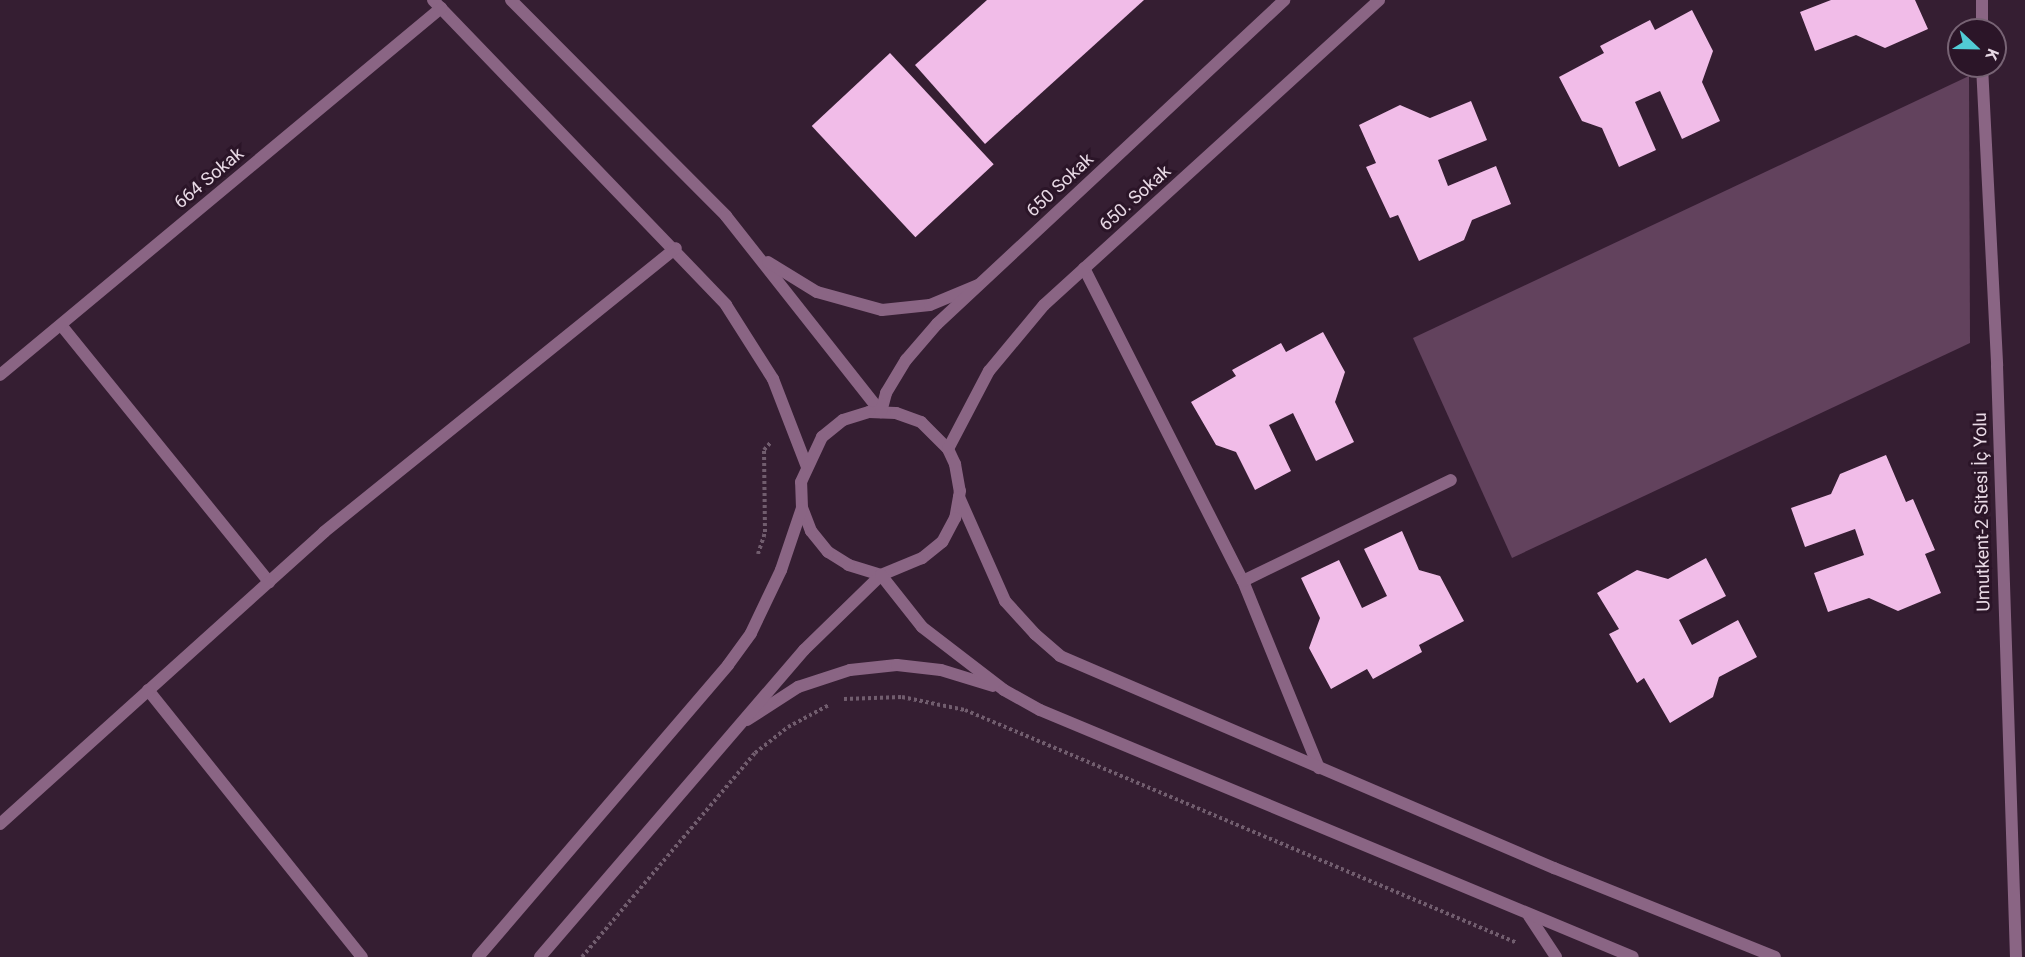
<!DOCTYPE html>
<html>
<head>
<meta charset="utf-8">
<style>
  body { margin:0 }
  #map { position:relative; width:2025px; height:957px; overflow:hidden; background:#351e32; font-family:Roboto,sans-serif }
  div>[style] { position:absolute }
  .green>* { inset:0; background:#62425d }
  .building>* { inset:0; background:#f1bce8; transform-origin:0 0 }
  .path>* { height:4px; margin-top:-2px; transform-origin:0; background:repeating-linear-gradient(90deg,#715d6e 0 3px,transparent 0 6px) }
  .service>* { height:12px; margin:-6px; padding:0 6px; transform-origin:6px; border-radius:6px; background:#8a6584 }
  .minor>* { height:12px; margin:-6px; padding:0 6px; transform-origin:6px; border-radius:6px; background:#8a6584 }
  .tertiary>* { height:12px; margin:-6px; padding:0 6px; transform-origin:6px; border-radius:6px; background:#8a6584 }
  span { translate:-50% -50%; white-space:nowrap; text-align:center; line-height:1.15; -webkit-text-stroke:6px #2b1528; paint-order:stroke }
  .street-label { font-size:18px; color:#e8d9e5 }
  .north { position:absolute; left:1947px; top:18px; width:60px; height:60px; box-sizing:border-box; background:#2b1528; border:2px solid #776374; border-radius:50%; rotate:112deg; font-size:16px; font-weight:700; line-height:24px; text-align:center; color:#e8d9e5 }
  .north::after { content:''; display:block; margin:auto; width:21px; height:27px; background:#51ccd5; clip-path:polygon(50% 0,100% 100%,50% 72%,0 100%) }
</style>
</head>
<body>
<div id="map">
  <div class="green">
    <div style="clip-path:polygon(1969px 76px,1970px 343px,1512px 558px,1413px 338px)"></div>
  </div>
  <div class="building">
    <div style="clip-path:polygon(987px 0,1144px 0,985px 144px,915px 65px)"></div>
    <div style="clip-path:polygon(1831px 0,1915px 0,1928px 29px,1885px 48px,1856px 35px,1815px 51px,1800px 12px)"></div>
    <div style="clip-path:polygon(1692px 10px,1713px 51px,1702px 82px,1720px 121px,1682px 139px,1660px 91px,1635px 102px,1656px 150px,1619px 167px,1602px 128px,1582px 121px,1559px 77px,1604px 53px,1600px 46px,1650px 20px,1655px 30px)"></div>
    <div style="left:890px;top:53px;width:152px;height:107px;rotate:47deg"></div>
    <div style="clip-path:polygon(1471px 101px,1487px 140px,1438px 160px,1448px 186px,1496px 166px,1511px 204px,1472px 220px,1464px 240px,1419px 261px,1398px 215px,1390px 218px,1366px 167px,1376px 163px,1359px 125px,1400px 105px,1430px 118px)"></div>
    <div style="clip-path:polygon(1323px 332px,1345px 372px,1335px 402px,1354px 442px,1316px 461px,1293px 413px,1269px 425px,1291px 471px,1255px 490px,1236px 452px,1216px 445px,1191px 402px,1236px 376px,1232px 370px,1281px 343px,1286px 352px)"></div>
    <div style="clip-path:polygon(1886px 455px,1906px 502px,1913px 499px,1935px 550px,1925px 554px,1941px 593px,1898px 611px,1869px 598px,1828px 612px,1814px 573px,1864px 555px,1855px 529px,1805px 547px,1791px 508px,1831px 494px,1840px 474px)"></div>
    <div style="clip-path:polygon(1402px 531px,1419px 570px,1440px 576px,1464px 621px,1419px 645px,1422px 652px,1373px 679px,1367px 669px,1331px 689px,1309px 648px,1320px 618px,1301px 578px,1339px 560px,1362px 608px,1387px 596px,1364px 549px)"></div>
    <div style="clip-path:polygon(1706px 558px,1726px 596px,1679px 620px,1692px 645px,1738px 620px,1757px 657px,1719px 677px,1713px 697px,1670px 723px,1644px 678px,1637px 683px,1609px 634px,1619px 629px,1597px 593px,1637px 570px,1668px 579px)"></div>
  </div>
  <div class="path">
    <div style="left:758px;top:554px;width:23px;rotate:-72deg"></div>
    <div style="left:765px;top:532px;width:82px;rotate:-90.7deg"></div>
    <div style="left:764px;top:450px;width:11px;rotate:-49deg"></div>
    <div style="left:844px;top:699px;width:58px;rotate:-2deg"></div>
    <div style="left:902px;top:697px;width:64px;rotate:11.7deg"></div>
    <div style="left:965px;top:710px;width:599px;rotate:22.88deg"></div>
    <div style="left:582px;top:957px;width:267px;rotate:-49.7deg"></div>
    <div style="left:755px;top:753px;width:42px;rotate:-38.2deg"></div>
    <div style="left:788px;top:727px;width:47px;rotate:-28.2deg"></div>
  </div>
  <div class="service">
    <div style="left:148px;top:690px;width:342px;rotate:51.3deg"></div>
  </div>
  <div class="minor">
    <div style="left:433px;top:0;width:423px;rotate:46.1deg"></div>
    <div style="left:726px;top:305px;width:88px;rotate:57.6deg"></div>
    <div style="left:773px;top:379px;width:94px;rotate:68.9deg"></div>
    <div style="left:511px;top:0;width:305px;rotate:45.1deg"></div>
    <div style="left:726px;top:216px;width:250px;rotate:51.7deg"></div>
    <div style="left:768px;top:262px;width:57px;rotate:31.5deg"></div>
    <div style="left:817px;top:292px;width:67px;rotate:15.5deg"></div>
    <div style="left:882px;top:310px;width:48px;rotate:-5.9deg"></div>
    <div style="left:930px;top:305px;width:52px;rotate:-22.6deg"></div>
    <div style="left:1084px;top:268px;width:351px;rotate:63.1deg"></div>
    <div style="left:1243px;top:581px;width:202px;rotate:67.9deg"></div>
    <div style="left:61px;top:325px;width:331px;rotate:51deg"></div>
    <div style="left:0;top:375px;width:574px;rotate:-39.77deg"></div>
    <div style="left:869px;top:412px;width:27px;rotate:2deg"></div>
    <div style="left:896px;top:413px;width:27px;rotate:20deg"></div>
    <div style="left:921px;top:422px;width:38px;rotate:45deg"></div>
    <div style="left:948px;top:449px;width:17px;rotate:65deg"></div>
    <div style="left:955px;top:464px;width:27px;rotate:80deg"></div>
    <div style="left:960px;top:491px;width:27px;rotate:100deg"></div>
    <div style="left:955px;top:518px;width:27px;rotate:118deg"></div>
    <div style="left:942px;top:542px;width:26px;rotate:141deg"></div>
    <div style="left:922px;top:558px;width:44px;rotate:157.5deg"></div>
    <div style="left:881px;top:575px;width:34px;rotate:-163deg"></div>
    <div style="left:849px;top:565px;width:25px;rotate:-148deg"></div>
    <div style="left:828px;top:552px;width:27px;rotate:-129deg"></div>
    <div style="left:811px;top:531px;width:25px;rotate:-111deg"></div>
    <div style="left:802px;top:508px;width:26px;rotate:-92deg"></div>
    <div style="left:801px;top:482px;width:50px;rotate:-65deg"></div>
    <div style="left:822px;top:437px;width:27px;rotate:-39deg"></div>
    <div style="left:843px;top:420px;width:27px;rotate:-17deg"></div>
    <div style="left:1243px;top:581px;width:231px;rotate:-25.9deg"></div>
    <div style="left:747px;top:720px;width:61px;rotate:-32.9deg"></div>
    <div style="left:798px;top:687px;width:55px;rotate:-18.1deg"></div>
    <div style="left:850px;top:670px;width:47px;rotate:-6.1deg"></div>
    <div style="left:897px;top:665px;width:44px;rotate:6.5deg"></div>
    <div style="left:941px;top:670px;width:54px;rotate:17.1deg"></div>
    <div style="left:0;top:824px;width:436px;rotate:-42deg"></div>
    <div style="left:324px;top:532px;width:452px;rotate:-38.9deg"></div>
    <div style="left:1529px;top:916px;width:49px;rotate:56.6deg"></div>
    <div style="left:478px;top:957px;width:384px;rotate:-49.4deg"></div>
    <div style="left:728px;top:665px;width:39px;rotate:-54deg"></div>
    <div style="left:751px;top:633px;width:70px;rotate:-64.5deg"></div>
    <div style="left:781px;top:570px;width:65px;rotate:-71.3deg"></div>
    <div style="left:540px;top:957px;width:405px;rotate:-49.3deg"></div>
    <div style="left:804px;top:650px;width:107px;rotate:-44.2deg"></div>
    <div style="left:881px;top:575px;width:66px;rotate:51.7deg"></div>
    <div style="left:922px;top:627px;width:103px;rotate:37.5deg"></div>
    <div style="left:1004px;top:690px;width:41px;rotate:29.1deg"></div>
    <div style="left:1040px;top:710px;width:642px;rotate:22.61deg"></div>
  </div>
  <div class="tertiary">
    <div style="left:1982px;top:30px;width:30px;rotate:-90deg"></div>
    <div style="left:1982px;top:66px;width:300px;rotate:87.1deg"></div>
    <div style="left:1997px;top:366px;width:591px;rotate:88.16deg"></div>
    <div style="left:881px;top:412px;width:20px;rotate:-75deg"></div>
    <div style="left:886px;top:393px;width:39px;rotate:-59deg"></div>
    <div style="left:906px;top:360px;width:48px;rotate:-49.3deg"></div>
    <div style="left:937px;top:324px;width:475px;rotate:-43deg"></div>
    <div style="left:948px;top:449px;width:88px;rotate:-62.3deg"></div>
    <div style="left:989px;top:371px;width:86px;rotate:-50.2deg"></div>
    <div style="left:1044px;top:305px;width:453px;rotate:-42.3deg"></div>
    <div style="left:959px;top:497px;width:114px;rotate:66.1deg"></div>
    <div style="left:1005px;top:601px;width:45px;rotate:47.7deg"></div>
    <div style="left:1035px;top:634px;width:33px;rotate:41deg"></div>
    <div style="left:1060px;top:656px;width:538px;rotate:23.23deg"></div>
    <div style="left:1554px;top:868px;width:238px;rotate:21.9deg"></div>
  </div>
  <div class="street-label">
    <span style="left:209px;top:178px;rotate:-40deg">664 Sokak</span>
    <span style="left:1060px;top:185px;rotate:-43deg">650 Sokak</span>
    <span style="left:1135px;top:198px;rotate:-42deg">650. Sokak</span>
    <span style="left:1982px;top:512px;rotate:-91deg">Umutkent-2 Sitesi İç Yolu</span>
  </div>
  <div class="north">K</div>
</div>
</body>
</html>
